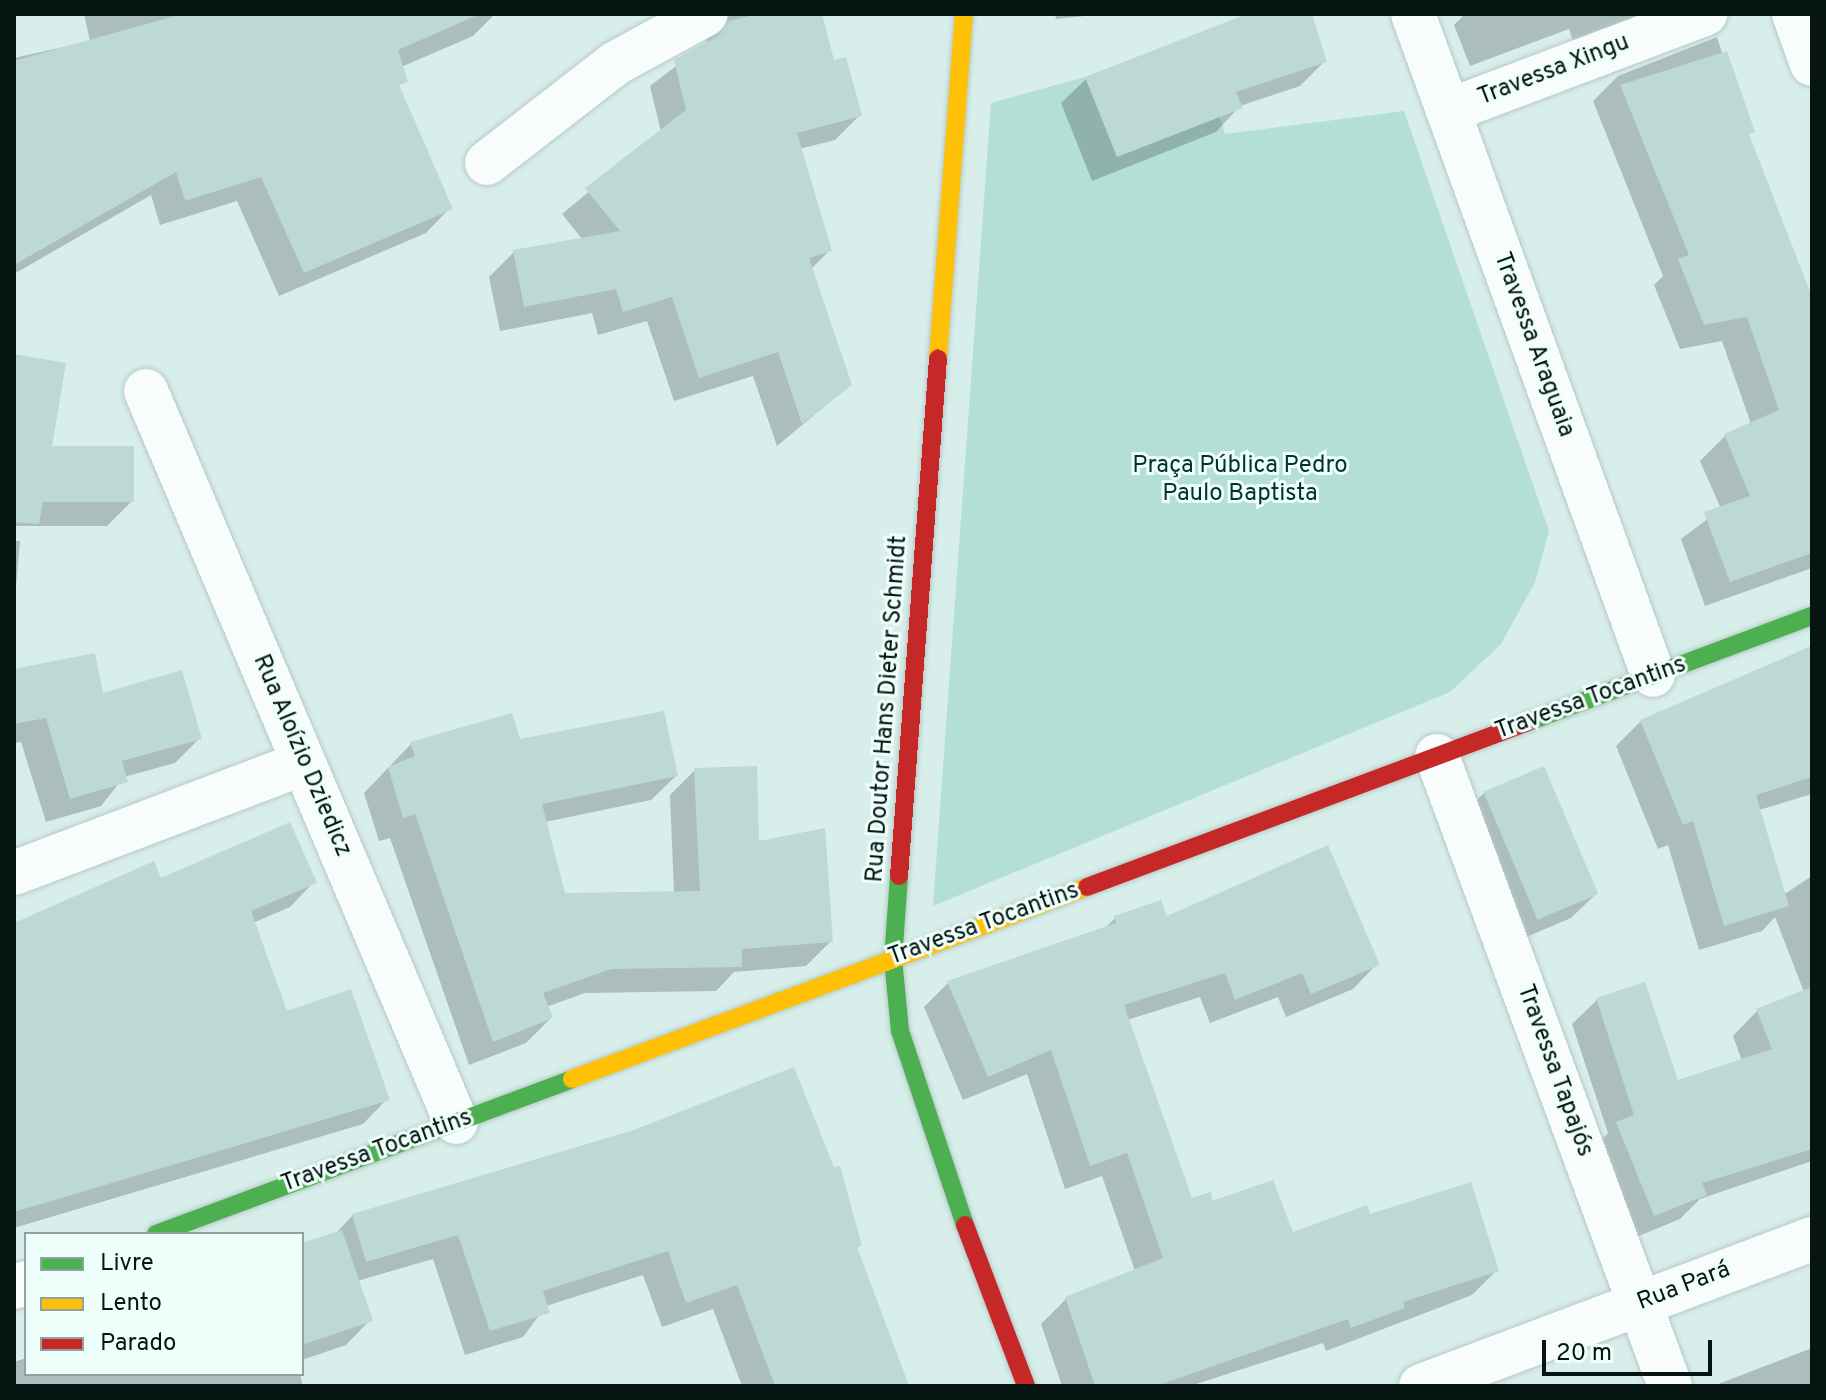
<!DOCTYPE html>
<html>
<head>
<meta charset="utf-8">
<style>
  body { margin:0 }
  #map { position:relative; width:1826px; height:1400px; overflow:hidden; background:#d7eeea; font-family:Overpass,sans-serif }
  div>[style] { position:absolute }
  .green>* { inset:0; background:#b3dfd7 }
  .shadow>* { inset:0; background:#0003 }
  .building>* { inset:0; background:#bcd9d5; transform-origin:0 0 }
  .roads { filter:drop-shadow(0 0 2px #b7c9c6) drop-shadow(0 0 2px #b7c9c6) }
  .street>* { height:44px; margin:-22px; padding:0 22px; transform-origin:22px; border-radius:22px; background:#f9fcfc }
  .fast>* { height:18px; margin:-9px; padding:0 9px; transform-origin:9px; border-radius:9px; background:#4caf50 }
  .slow>* { height:18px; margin:-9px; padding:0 9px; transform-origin:9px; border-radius:9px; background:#ffc107 }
  .jam>* { height:18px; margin:-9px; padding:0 9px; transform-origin:9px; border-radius:9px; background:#c62828 }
  span { translate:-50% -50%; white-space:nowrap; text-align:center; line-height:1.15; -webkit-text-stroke:6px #eefffb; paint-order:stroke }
  .street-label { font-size:24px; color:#061412 }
  .park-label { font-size:24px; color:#01332e }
  .frame { position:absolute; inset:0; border:16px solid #061412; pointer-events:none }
  .legend { position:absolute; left:24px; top:1232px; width:280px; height:144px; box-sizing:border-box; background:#eefffb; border:2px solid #91a19e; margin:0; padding:10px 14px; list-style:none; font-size:24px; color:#061412 }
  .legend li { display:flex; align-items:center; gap:16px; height:40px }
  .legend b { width:40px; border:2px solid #91a19e }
  .scale { position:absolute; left:1542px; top:1340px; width:170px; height:36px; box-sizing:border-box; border:4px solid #061412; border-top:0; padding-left:10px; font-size:24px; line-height:28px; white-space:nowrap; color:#061412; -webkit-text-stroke:6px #eefffb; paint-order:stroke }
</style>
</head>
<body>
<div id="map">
  <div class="green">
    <div style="clip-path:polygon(1196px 46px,1225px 134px,1404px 111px,1549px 531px,1535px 582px,1501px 644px,1450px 692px,933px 906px,991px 103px)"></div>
  </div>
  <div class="shadow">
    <div style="clip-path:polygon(84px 14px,495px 14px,473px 36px,364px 83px,450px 208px,426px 233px,279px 296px,237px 201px,160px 225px,151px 195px,14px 274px,14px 58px,90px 41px)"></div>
    <div style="clip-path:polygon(685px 14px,820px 14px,833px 63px,860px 115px,835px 140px,799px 149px,829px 251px,811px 269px,850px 385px,777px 446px,753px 376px,674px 401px,647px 321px,598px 335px,592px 313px,500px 331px,489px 277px,514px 252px,583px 240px,562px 214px,661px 132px,650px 86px,707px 42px,703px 26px)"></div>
    <div style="clip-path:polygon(1055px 14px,1103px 14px,1056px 19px)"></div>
    <div style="clip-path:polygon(1252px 14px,1309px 14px,1325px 61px,1300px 86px,1240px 106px,1216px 132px,1092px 181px,1061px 103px,1086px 79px)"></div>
    <div style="clip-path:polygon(1465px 14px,1677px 14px,1576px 50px,1569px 29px,1470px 66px,1454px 25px)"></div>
    <div style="clip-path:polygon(1717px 37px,1766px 188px,1812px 297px,1812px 568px,1705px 606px,1681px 539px,1721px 509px,1700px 461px,1725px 436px,1751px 424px,1722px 341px,1680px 349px,1654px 285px,1663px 276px,1593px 101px,1618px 76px)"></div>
    <div style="clip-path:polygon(14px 356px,50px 448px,132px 501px,107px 526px,14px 526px)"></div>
    <div style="clip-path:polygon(14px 541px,20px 541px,14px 610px)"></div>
    <div style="clip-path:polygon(1812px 646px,1812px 794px,1759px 810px,1783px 895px,1812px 876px,1812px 1161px,1700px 1199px,1680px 1219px,1629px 1240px,1592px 1149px,1608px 1133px,1572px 1024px,1597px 1000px,1677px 1083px,1742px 1061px,1733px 1036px,1757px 1011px,1804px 992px,1775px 917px,1762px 931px,1699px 950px,1668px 845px,1658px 849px,1616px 746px,1641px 721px)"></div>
    <div style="clip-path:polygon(14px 671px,102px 695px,200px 738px,175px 763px,124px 777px,101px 806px,46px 822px,21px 742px,14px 743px)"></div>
    <div style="clip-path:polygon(518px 742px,676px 776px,651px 800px,545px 822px,563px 895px,674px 893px,670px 795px,695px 770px,831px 941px,806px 966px,734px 972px,716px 991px,585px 993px,546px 1007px,551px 1018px,526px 1043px,469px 1065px,390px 838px,379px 841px,364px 793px,411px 744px)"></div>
    <div style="clip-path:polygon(1543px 768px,1596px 894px,1571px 918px,1512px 943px,1459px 818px,1484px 793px)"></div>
    <div style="clip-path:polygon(153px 864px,160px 880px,314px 882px,290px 907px,253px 923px,286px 1013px,387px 1099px,363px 1124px,14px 1228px,14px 925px)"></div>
    <div style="clip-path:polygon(1115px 918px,1165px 918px,1377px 964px,1353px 989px,1286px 1017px,1278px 997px,1210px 1023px,1200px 997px,1127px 1020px,1191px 1201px,1291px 1235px,1369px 1216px,1497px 1270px,1472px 1295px,1326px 1351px,1323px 1343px,1190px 1386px,1062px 1386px,1041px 1324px,1066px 1299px,1135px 1271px,1102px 1176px,1065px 1189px,1027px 1074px,963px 1100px,924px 1007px,948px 983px,1103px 930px)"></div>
    <div style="clip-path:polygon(353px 1215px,860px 1245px,855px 1250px,907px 1386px,742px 1386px,713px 1309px,662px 1327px,643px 1275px,546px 1306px,523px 1337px,465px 1355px,433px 1259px,357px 1281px,370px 1320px,346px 1345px,302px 1360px,302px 1245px,335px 1234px)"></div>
    <div style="clip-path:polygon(1812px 1348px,1812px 1386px,1713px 1386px)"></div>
    <div style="clip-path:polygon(26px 1358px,26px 1374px,300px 1374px,303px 1386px,14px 1386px,14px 1362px)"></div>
  </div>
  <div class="building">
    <div style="clip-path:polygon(182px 14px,480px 14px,398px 50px,408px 82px,399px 85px,453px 209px,304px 273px,261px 177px,185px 201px,176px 172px,14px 265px,14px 61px)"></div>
    <div style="clip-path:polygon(758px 14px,822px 14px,834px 60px,846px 57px,862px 116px,797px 133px,832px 251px,809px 258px,852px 385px,802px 424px,778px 352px,699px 378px,672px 297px,623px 312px,616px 289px,524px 307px,513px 250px,620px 231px,585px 188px,686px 110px,674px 60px,718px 36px,729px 21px)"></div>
    <div style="clip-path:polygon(1247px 14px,1312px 14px,1327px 62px,1236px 92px,1243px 108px,1117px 157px,1085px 77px)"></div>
    <div style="clip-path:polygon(1727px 51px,1755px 132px,1749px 134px,1812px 297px,1812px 553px,1730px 582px,1704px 512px,1750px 496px,1724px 434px,1779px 410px,1747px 317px,1704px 325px,1678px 259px,1689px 255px,1620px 85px)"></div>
    <div style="clip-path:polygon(14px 354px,66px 363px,52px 446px,134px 446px,134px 502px,43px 502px,39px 524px,14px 522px)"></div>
    <div style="clip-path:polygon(1812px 646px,1812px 777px,1756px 795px,1789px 906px,1724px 926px,1693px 821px,1683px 825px,1640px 720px)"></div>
    <div style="clip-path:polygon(95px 653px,103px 693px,182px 670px,202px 739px,122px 761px,128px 782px,70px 799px,46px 718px,14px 724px,14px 669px)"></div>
    <div style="clip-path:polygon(664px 711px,678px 776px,542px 804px,565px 893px,700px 891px,694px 768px,757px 766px,759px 841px,825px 828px,833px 942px,742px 949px,742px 967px,611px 969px,543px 993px,553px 1018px,493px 1042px,415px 814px,403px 818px,388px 767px,415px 756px,410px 742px,512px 713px,520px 739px)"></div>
    <div style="left:1544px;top:766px;width:139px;height:66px;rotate:67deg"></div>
    <div style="clip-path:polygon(290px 822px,317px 883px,251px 911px,287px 1011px,351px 989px,390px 1100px,14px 1212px,14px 923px,154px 861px,161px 878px)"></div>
    <div style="clip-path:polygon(1328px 845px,1380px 965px,1311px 994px,1302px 973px,1235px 1000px,1225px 973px,1124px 1005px,1192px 1198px,1211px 1192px,1212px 1201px,1273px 1180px,1293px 1232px,1367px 1205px,1370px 1214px,1471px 1182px,1499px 1271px,1403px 1302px,1405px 1308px,1351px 1328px,1348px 1319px,1156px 1386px,1095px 1386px,1065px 1297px,1163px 1258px,1127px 1153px,1090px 1166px,1051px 1050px,988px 1077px,947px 981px,1116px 923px,1114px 916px,1161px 900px,1167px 916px)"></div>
    <div style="clip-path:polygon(1645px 982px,1678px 1080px,1772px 1049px,1756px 1009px,1812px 987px,1812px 1149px,1702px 1183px,1707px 1195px,1654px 1216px,1616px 1122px,1634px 1115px,1596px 998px)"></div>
    <div style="clip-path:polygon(794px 1067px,834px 1167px,840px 1166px,862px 1246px,857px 1247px,909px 1386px,775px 1386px,737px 1285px,686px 1303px,668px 1251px,543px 1291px,550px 1313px,490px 1331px,458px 1235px,366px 1262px,352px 1214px,634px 1130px)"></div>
    <div style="clip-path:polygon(342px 1230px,373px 1321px,302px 1345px,302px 1243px)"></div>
  </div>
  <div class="roads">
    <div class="street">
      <div style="left:1413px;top:14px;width:703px;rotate:70.04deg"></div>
      <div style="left:1794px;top:14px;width:53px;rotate:70.2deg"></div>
      <div style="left:1448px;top:111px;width:275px;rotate:-20.7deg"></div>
      <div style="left:487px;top:163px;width:163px;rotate:-37.8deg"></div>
      <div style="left:616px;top:63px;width:102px;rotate:-28.6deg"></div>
      <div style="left:146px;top:391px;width:794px;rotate:67.02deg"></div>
      <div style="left:1437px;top:756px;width:672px;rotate:69.7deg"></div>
      <div style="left:14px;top:873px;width:310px;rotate:-20.8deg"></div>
      <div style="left:14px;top:1287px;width:13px;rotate:-18deg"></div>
      <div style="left:1421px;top:1386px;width:418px;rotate:-20.6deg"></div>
    </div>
    <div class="fast">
      <div style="left:1528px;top:722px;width:303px;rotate:-20.5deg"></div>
      <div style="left:899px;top:876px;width:83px;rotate:94.1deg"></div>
      <div style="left:893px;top:959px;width:72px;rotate:84.4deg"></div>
      <div style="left:900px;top:1031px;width:205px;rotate:71.5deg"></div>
      <div style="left:156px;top:1234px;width:444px;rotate:-20.4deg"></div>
    </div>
    <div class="slow">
      <div style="left:938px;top:358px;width:345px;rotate:-85.7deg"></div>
      <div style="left:572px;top:1079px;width:550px;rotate:-20.45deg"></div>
    </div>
    <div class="jam">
      <div style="left:899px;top:876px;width:519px;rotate:-85.69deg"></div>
      <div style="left:1087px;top:887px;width:471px;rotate:-20.5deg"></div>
      <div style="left:965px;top:1225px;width:172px;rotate:69.2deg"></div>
    </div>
  </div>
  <div class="street-label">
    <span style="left:1554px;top:71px;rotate:-21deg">Travessa Xingu</span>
    <span style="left:1533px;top:345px;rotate:70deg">Travessa Araguaia</span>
    <span style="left:1591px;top:699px;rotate:-20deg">Travessa Tocantins</span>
    <span style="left:888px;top:709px;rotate:-86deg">Rua Doutor Hans Dieter Schmidt</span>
    <span style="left:301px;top:756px;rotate:67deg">Rua Aloízio Dziedicz</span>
    <span style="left:984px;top:925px;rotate:-20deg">Travessa Tocantins</span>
    <span style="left:1554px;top:1071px;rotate:70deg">Travessa Tapajós</span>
    <span style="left:377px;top:1152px;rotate:-20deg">Travessa Tocantins</span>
    <span style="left:1684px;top:1287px;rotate:-21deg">Rua Pará</span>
  </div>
  <div class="park-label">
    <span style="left:1240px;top:481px">Praça Pública Pedro<br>Paulo Baptista</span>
  </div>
  <div class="frame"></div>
  <ul class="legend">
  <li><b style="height:10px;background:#4caf50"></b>Livre</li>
  <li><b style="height:10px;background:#ffc107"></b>Lento</li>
  <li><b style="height:10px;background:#c62828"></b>Parado</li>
  </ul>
  <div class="scale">20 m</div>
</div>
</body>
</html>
